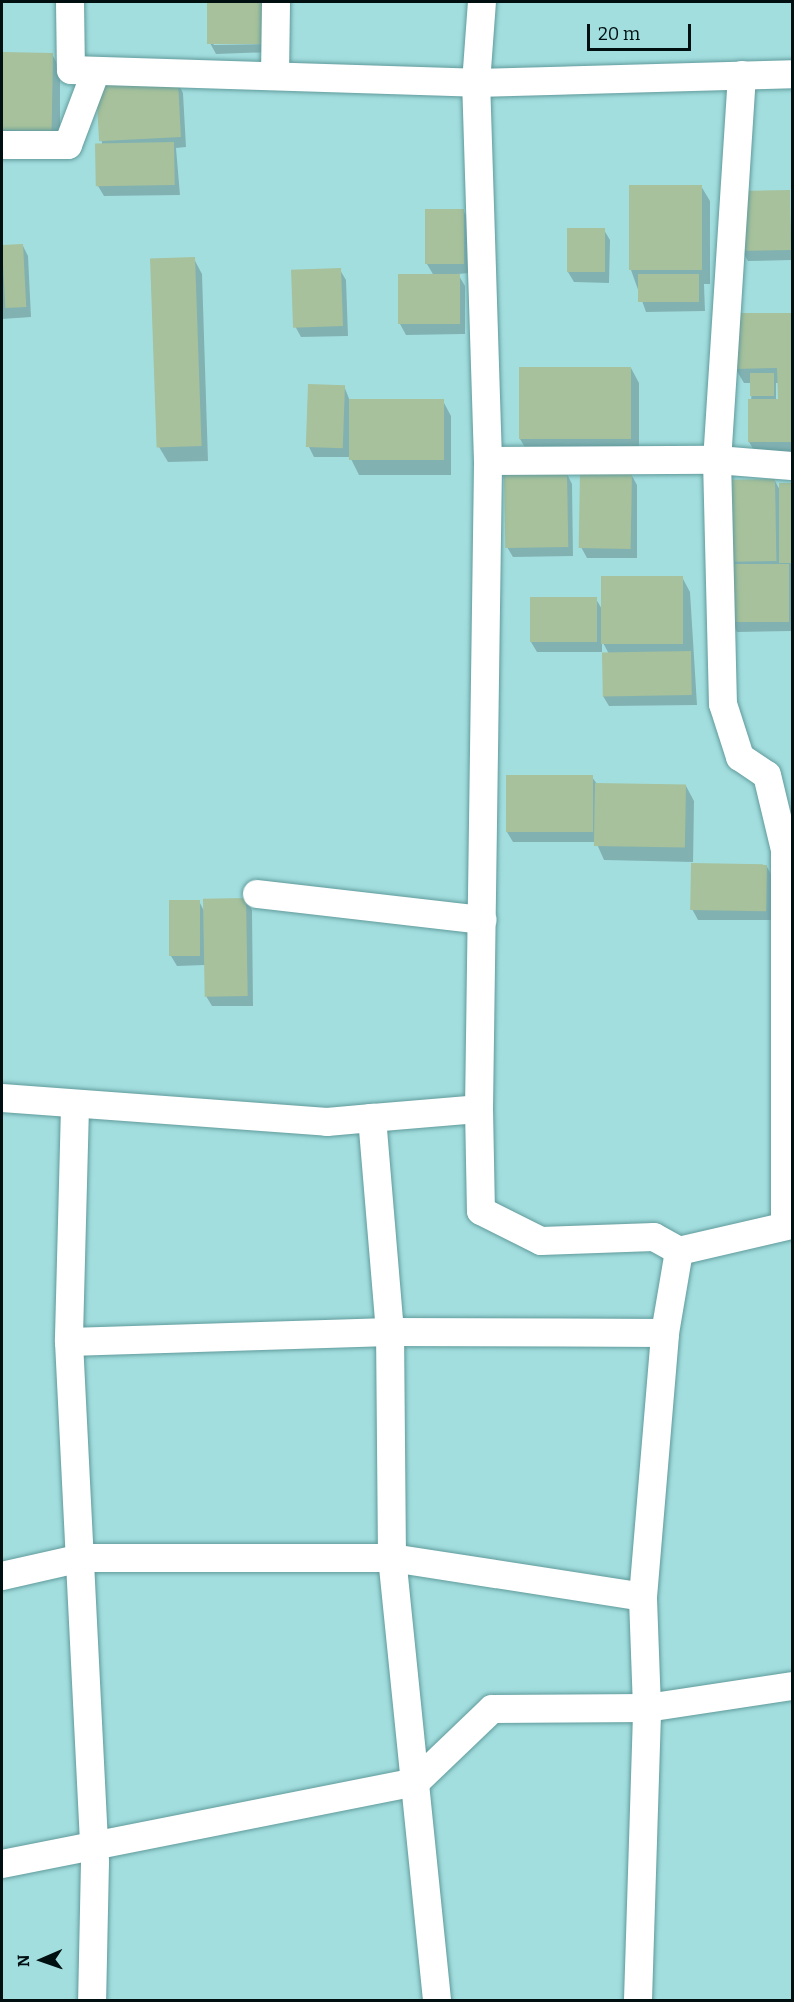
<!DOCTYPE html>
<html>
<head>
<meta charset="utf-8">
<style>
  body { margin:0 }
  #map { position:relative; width:794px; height:2002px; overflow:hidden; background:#a3dedf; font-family:Bitter,serif }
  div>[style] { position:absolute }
  .shadow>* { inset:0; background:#0003 }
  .building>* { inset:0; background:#a6c19b; transform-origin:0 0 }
  .roads { filter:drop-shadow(0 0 2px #619b9c) drop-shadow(0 0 2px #619b9c) }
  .street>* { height:28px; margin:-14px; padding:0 14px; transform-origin:14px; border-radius:14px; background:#fff }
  span { translate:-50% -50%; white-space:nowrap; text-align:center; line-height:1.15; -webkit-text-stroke:4.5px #a3dedf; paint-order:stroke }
  .frame { position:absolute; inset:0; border:3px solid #001011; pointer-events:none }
  .north { position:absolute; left:12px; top:1930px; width:60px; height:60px; -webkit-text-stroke:4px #a3dedf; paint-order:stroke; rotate:268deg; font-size:16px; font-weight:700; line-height:24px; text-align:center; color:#001011 }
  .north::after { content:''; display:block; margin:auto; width:21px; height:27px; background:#001011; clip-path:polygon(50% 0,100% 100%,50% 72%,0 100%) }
  .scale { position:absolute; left:587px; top:24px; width:104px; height:27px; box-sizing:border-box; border:3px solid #001011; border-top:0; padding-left:8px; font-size:18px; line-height:21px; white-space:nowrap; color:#001011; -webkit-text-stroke:4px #a3dedf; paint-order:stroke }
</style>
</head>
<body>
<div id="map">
  <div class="shadow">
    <div style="clip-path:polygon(209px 2px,272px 2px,213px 45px,273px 44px,273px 52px,216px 54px,210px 43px)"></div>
    <div style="clip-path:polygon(701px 2px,774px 2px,774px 3px)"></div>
    <div style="clip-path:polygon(2px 54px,52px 54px,60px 69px,60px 145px,2px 145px)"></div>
    <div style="clip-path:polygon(177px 82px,183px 93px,186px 147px,176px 148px,180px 195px,104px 196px,98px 186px,97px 144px,102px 144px,98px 87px)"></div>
    <div style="clip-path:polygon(701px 186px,710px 201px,710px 284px,704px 284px,705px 311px,646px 312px,631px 270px)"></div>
    <div style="clip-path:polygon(789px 191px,792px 260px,748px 261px,742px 251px)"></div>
    <div style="clip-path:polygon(463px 210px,469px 221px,470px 273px,458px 274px,465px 286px,465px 334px,406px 335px,400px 324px,434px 276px,427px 264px)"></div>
    <div style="clip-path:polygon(604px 230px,610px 240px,609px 283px,574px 282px,568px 272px)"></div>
    <div style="clip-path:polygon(23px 246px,28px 256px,31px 317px,2px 319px,2px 247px)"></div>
    <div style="clip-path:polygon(194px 259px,202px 274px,208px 461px,168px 462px,159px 447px)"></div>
    <div style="clip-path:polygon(340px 270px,346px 280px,348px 336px,301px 337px,295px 326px)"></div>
    <div style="clip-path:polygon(evenodd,792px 313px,792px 457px,758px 457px,749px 442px,752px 383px,744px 383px,735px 368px,735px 315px,792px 313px,776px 383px,779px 383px,779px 400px,776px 400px,776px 383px)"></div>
    <div style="clip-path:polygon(631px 368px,639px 383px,639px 453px,529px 454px,520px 439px)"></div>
    <div style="clip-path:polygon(344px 386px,350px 401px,443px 401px,451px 416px,451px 475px,359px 475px,350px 457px,314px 457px,309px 447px)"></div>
    <div style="clip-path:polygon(567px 474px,572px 484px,573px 556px,513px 557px,507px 547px)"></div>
    <div style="clip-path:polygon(631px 474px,637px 485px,637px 558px,587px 558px,581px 547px)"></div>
    <div style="clip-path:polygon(775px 481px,781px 492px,781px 484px,792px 484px,792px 631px,737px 632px,731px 621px,734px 561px)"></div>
    <div style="clip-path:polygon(682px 577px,690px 592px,697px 705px,609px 706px,603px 696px,609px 654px,602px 641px,602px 652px,537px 652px,531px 642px,596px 599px,603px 611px)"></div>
    <div style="clip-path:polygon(592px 777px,597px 784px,686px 786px,694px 801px,693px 865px,766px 865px,772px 876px,772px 920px,698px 920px,692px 909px,693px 862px,604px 860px,596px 842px,513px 842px,507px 832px)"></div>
    <div style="clip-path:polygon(246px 899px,252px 910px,253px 1006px,212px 1006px,206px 996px,205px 965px,177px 966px,171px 956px,199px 901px,204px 911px)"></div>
  </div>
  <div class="building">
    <div style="left:207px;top:2px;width:60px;height:42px"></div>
    <div style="left:2px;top:52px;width:51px;height:78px;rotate:1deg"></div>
    <div style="left:178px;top:81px;width:56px;height:82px;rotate:87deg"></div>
    <div style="left:174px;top:142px;width:43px;height:79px;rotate:89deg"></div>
    <div style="left:629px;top:185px;width:73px;height:85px"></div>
    <div style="left:790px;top:190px;width:60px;height:51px;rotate:89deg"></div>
    <div style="left:425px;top:209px;width:39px;height:55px"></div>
    <div style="left:567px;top:228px;width:38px;height:44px"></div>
    <div style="left:23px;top:244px;width:63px;height:21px;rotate:87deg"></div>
    <div style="left:195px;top:257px;width:189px;height:45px;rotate:88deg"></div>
    <div style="left:341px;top:268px;width:58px;height:50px;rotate:88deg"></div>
    <div style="left:460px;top:274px;width:50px;height:62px;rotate:90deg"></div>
    <div style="left:638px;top:274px;width:61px;height:28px"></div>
    <div style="clip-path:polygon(734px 313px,792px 313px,792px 442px,748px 442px,748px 399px,778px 399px,777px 368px,734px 369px)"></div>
    <div style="left:519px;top:367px;width:112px;height:72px"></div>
    <div style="left:750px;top:373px;width:24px;height:23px"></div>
    <div style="left:308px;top:384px;width:37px;height:63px;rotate:2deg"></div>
    <div style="left:349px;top:399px;width:95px;height:61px"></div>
    <div style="left:567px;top:472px;width:75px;height:63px;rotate:89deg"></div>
    <div style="left:580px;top:472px;width:52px;height:76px;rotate:1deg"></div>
    <div style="left:775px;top:479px;width:82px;height:43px;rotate:89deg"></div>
    <div style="left:779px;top:483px;width:13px;height:80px"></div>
    <div style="left:729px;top:564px;width:60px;height:58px"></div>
    <div style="left:601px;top:576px;width:82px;height:68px"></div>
    <div style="left:530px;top:597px;width:67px;height:45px"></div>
    <div style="left:691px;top:651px;width:44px;height:89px;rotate:89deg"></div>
    <div style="left:506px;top:775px;width:87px;height:57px"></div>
    <div style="left:595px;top:783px;width:91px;height:63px;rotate:1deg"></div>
    <div style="left:691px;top:863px;width:76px;height:47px;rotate:1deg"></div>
    <div style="left:246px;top:898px;width:98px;height:43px;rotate:89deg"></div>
    <div style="left:169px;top:900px;width:31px;height:56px"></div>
  </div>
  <div class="roads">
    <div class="street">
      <div style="left:70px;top:2px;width:68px;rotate:89.2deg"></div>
      <div style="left:71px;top:70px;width:405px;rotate:1.8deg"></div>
      <div style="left:476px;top:83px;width:316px;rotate:-1.6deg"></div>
      <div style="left:742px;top:75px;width:386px;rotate:93.7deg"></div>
      <div style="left:717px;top:460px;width:244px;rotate:88.6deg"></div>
      <div style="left:723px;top:704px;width:56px;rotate:72.2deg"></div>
      <div style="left:740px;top:757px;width:32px;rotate:34deg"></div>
      <div style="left:767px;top:775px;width:77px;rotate:76.5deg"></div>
      <div style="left:785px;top:850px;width:373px;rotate:90deg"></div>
      <div style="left:275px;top:76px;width:74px;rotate:-89.2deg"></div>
      <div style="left:2px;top:145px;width:66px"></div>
      <div style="left:68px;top:145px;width:79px;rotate:-69.3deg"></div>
      <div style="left:488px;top:461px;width:229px;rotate:-0.3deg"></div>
      <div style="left:717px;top:460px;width:75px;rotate:4.6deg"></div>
      <div style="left:257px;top:894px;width:227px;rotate:6.6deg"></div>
      <div style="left:2px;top:1098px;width:326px;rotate:4.2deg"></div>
      <div style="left:327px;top:1122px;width:45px;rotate:-5.1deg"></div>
      <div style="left:75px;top:1107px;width:235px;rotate:91.5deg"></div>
      <div style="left:69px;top:1342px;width:521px;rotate:87.14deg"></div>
      <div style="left:95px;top:1862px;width:138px;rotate:91.2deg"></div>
      <div style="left:479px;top:1109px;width:102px;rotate:88.9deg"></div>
      <div style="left:481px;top:1211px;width:67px;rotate:26.6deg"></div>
      <div style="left:541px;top:1241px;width:113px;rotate:-2deg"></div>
      <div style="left:654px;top:1237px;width:29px;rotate:29deg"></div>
      <div style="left:679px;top:1251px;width:116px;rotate:-13deg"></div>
      <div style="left:69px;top:1342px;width:321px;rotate:-1.8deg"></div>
      <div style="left:390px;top:1332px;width:275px;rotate:0.2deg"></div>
      <div style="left:2px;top:1576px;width:81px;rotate:-12.8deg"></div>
      <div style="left:81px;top:1558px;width:311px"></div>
      <div style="left:392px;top:1558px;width:254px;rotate:8.8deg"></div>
      <div style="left:2px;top:1864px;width:422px;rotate:-11.2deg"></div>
      <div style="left:416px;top:1782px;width:105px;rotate:-43.8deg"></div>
      <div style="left:492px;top:1709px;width:155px;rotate:-0.4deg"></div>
      <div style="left:647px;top:1708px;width:147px;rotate:-8.6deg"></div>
      <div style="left:437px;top:2000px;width:444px;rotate:-95.8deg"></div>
      <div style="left:392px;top:1558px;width:226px;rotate:-90.5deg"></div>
      <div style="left:390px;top:1332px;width:215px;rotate:-94.8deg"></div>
      <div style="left:372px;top:1118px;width:107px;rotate:-4.8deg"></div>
      <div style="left:479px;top:1109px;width:648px;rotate:-89.2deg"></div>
      <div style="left:488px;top:461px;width:378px;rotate:-91.8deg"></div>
      <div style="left:476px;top:83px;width:81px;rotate:-85.8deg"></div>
      <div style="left:638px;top:2000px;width:292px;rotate:-88.2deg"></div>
      <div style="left:647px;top:1708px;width:111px;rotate:-92.1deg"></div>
      <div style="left:643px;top:1597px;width:265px;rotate:-85.2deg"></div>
      <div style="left:665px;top:1333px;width:83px;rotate:-80.3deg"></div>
    </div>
  </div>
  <div class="frame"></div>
  <div class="north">N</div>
  <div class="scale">20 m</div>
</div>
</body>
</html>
